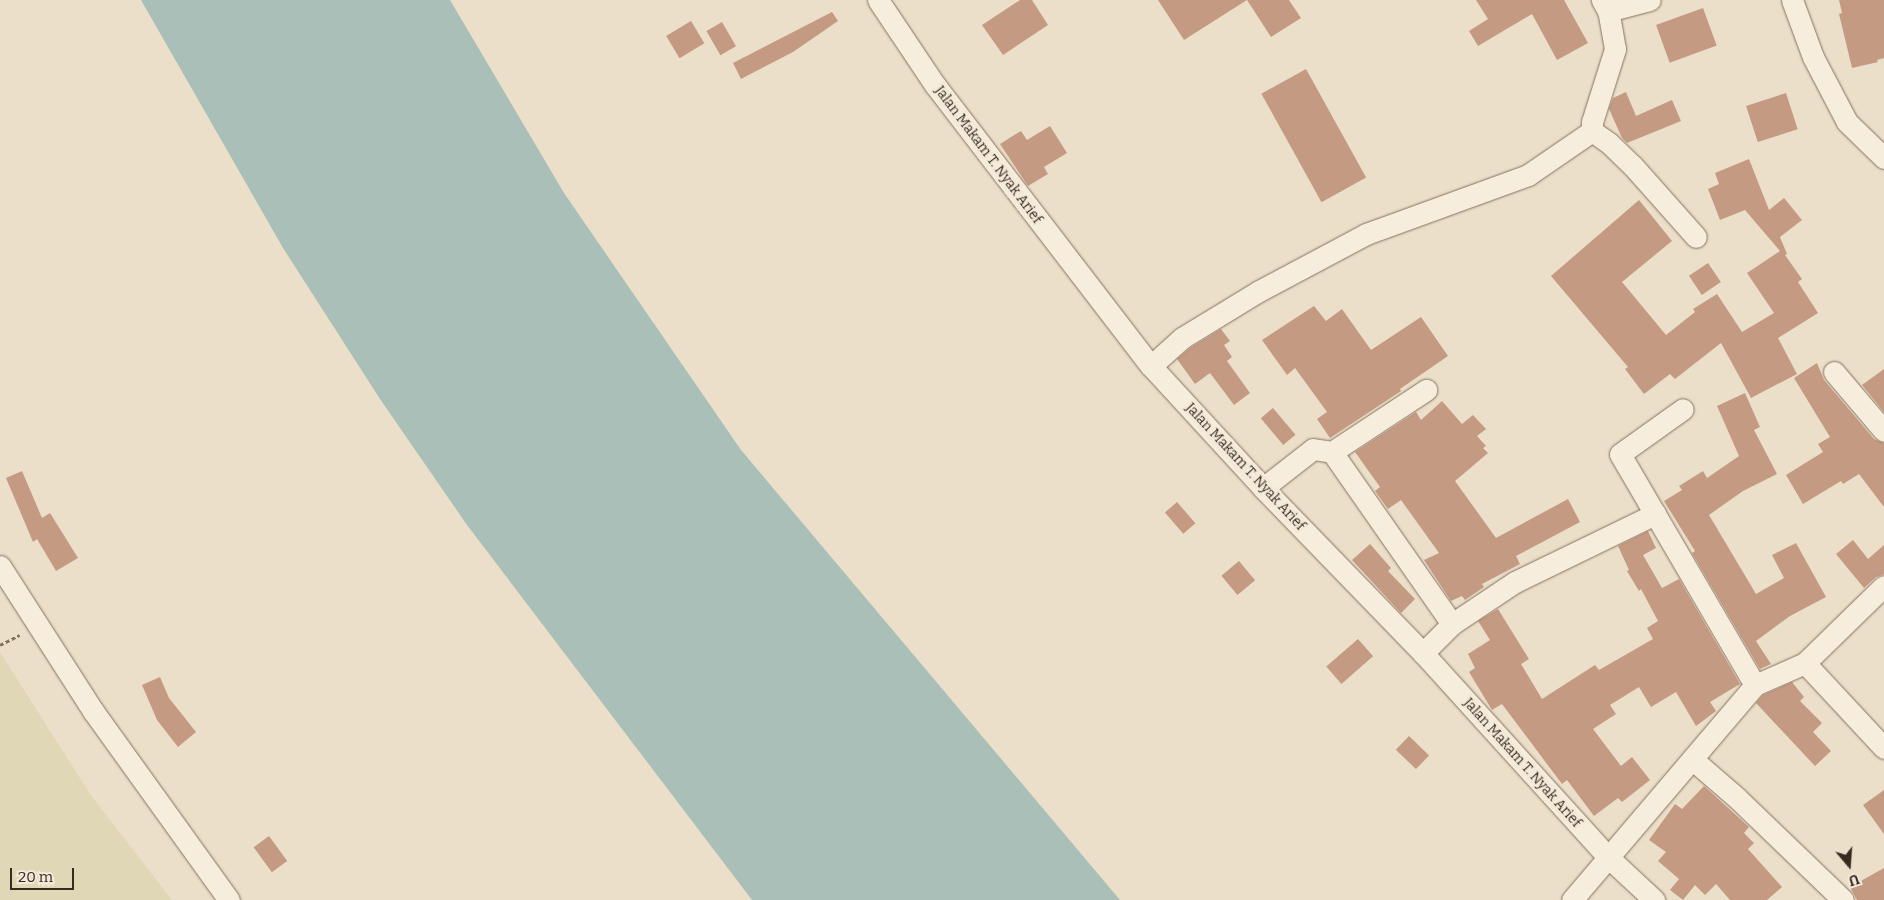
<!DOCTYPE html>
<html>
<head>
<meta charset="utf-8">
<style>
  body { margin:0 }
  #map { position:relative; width:1884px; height:900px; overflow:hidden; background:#ebdfc9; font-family:Bitter,serif }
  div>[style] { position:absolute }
  .farmland>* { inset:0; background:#e0d7b7 }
  .water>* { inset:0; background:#a9bfb8 }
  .building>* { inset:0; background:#c59a82; transform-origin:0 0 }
  .path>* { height:3px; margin-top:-1.5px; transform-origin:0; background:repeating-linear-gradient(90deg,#86715f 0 4px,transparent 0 6.5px) }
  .roads { filter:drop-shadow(0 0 1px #86715f) drop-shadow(0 0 1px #86715f) }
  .minor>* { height:21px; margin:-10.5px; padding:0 10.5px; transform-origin:10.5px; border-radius:10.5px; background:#f6eddc }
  span { translate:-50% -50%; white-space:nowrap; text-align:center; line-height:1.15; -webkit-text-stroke:4.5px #f3e9d8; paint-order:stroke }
  .street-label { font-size:14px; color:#372b21 }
  .north { position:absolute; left:1824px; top:840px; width:50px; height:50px; -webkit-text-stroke:4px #f3e9d8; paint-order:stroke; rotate:162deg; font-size:14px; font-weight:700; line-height:20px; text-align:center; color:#372b21 }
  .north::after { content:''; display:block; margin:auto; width:18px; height:22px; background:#372b21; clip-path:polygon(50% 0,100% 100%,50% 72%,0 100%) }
  .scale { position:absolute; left:10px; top:868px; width:64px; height:22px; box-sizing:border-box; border:2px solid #372b21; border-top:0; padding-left:6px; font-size:15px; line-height:18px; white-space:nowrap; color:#372b21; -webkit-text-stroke:4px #f3e9d8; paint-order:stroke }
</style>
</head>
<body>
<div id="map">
  <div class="farmland">
    <div style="clip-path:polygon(0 652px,90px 794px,172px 900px,0 900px)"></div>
  </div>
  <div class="water">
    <div style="clip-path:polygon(141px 0,450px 0,564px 193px,741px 450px,1120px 900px,752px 900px,467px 525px,380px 399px,283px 248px)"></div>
  </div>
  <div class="building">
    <div style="clip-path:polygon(1020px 0,1032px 0,1048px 25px,1003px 55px,982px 25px)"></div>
    <div style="clip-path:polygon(1158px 0,1289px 0,1301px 18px,1271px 37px,1247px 0,1184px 40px)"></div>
    <div style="clip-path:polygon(1476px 0,1564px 0,1588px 43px,1557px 60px,1532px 14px,1478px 46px,1469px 31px,1488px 19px)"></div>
    <div style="clip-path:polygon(1839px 0,1884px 0,1884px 58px,1877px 60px,1878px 62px,1852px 68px,1839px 14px,1842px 13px)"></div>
    <div style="left:1703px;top:8px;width:40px;height:50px;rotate:70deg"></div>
    <div style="clip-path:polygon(832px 12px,838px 21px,793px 52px,741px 79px,733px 63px)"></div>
    <div style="left:691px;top:21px;width:26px;height:29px;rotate:59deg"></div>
    <div style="left:722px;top:22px;width:28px;height:18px;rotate:60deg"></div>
    <div style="left:1306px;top:69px;width:124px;height:51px;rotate:61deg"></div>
    <div style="clip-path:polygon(1626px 92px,1636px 116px,1672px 100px,1681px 121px,1627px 143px,1622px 138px,1609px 109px,1613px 98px)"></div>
    <div style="left:1786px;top:93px;width:38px;height:42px;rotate:72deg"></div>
    <div style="clip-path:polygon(1050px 126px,1067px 153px,1044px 167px,1048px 174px,1028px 186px,1000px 144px,1021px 131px,1027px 140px)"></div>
    <div style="clip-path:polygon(1749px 159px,1769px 210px,1784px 198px,1802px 220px,1780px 237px,1787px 254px,1785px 255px,1802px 279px,1798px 282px,1818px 313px,1778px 338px,1797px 374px,1751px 398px,1721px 343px,1675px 379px,1670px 374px,1644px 394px,1625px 369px,1628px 367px,1551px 276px,1639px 200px,1672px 241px,1622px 282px,1666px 335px,1695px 312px,1693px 309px,1717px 294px,1742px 332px,1774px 313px,1747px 273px,1780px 251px,1745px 210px,1720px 220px,1708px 189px,1719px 184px,1715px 173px)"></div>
    <div style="left:1708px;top:263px;width:23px;height:23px;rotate:56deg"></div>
    <div style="clip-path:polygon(1314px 306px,1326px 321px,1342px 309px,1371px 350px,1421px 317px,1448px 356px,1400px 389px,1401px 391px,1330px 438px,1317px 419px,1327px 412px,1295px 368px,1287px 375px,1262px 340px)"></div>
    <div style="clip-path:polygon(1221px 329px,1230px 341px,1224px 345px,1232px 357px,1227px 361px,1250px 393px,1234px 405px,1210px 373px,1195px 384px,1177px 359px,1190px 348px)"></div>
    <div style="clip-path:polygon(1817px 363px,1824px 380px,1841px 400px,1874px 439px,1884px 443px,1884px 507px,1859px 474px,1843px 484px,1841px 481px,1803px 504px,1786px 475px,1823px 452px,1818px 444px,1830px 437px,1794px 378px)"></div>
    <div style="clip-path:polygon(1884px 369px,1884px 412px,1862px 385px)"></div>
    <div style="clip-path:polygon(1745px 393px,1760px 427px,1754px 430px,1777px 474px,1743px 491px,1709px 515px,1756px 594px,1784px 578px,1772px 555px,1796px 543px,1826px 597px,1790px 616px,1756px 641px,1771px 664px,1760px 669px,1692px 553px,1695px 551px,1664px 501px,1682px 490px,1679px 486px,1703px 471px,1707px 478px,1739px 456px,1717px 406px)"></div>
    <div style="clip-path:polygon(1442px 401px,1462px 424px,1473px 415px,1486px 429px,1477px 436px,1486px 446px,1483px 448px,1488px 453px,1455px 481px,1496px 538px,1568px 499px,1580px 522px,1516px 556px,1520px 564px,1482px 584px,1484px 587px,1465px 600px,1462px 596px,1451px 601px,1424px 560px,1439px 553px,1401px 500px,1388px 509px,1375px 491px,1380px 487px,1355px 452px,1416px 412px,1421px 420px)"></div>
    <div style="left:1273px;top:408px;width:35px;height:16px;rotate:50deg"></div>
    <div style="clip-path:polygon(22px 471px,42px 518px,50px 513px,78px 558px,56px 571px,37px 539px,33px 542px,6px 478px)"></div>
    <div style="left:1177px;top:502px;width:28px;height:16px;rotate:49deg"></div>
    <div style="clip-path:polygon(1648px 531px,1656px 548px,1643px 555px,1662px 588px,1679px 579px,1740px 684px,1710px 702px,1716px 711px,1696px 726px,1676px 692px,1651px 707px,1639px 687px,1610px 705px,1616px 714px,1593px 729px,1621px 766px,1632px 757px,1650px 780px,1622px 802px,1618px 798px,1594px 816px,1567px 780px,1562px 784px,1502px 704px,1492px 710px,1469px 672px,1475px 668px,1468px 654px,1490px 640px,1478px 621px,1498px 609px,1529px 659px,1521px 664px,1542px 699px,1595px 665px,1599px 670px,1653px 639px,1647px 628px,1658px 621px,1641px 589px,1639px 591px,1627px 571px,1629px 570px,1618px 546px)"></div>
    <div style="clip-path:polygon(1853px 540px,1868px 559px,1884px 545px,1884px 574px,1876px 577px,1864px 588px,1836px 554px)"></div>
    <div style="clip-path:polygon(1370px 544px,1391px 568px,1388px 571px,1415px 599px,1401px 613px,1352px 560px)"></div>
    <div style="left:1239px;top:561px;width:25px;height:23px;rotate:50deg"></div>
    <div style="left:1358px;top:639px;width:23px;height:42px;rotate:49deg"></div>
    <div style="clip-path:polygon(160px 677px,169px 698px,196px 732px,178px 747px,157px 720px,142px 685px)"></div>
    <div style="clip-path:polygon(1792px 682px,1804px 697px,1800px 701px,1822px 723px,1813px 732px,1831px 751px,1815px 766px,1756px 703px,1763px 695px)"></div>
    <div style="left:1409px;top:736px;width:28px;height:19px;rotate:44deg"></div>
    <div style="clip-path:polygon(1704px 786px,1749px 827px,1744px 833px,1754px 843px,1748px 849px,1782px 887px,1767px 900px,1730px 900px,1716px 884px,1705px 895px,1695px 885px,1683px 900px,1670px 890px,1679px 879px,1658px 861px,1666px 852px,1649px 840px,1675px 804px,1682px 809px)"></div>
    <div style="clip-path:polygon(1884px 790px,1884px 834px,1863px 805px)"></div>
    <div style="left:269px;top:836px;width:31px;height:19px;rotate:54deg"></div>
    <div style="clip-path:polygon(1884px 868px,1884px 900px,1857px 900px,1850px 887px)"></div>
  </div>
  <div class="path">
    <div style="left:0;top:645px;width:22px;rotate:-27deg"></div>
  </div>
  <div class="roads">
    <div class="minor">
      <div style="left:878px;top:0;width:102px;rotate:56.2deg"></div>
      <div style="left:935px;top:85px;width:354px;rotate:52.5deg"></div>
      <div style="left:1151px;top:366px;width:166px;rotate:47.4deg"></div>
      <div style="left:1263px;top:488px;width:230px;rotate:45.9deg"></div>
      <div style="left:1423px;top:653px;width:277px;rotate:47.8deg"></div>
      <div style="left:1609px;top:858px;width:62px;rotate:43deg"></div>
      <div style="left:1792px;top:0;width:61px;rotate:69.8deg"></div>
      <div style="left:1813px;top:57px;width:73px;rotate:62.4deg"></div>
      <div style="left:1847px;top:122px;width:52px;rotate:44.2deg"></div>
      <div style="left:1608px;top:11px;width:43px;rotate:-14.7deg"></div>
      <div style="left:1592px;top:131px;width:21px;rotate:35deg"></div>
      <div style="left:1609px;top:143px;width:32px;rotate:44deg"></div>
      <div style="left:1632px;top:165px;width:96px;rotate:48.4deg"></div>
      <div style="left:1151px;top:366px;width:42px;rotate:-42.1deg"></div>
      <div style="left:1182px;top:338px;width:90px;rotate:-31.4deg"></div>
      <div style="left:1259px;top:291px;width:121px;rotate:-28deg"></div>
      <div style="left:1366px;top:234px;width:172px;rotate:-20deg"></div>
      <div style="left:1528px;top:175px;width:78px;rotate:-34.5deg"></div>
      <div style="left:1592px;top:131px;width:9px;rotate:-90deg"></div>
      <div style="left:1592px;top:122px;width:77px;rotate:-72.5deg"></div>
      <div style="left:1615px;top:49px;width:39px;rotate:-100deg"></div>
      <div style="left:1608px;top:11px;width:13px;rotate:-119deg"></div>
      <div style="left:1834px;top:372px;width:77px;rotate:49.7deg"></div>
      <div style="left:1332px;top:452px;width:210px;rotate:55.1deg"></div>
      <div style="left:1263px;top:488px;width:63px;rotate:-38deg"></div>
      <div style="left:1313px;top:449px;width:19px;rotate:9deg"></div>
      <div style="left:1332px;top:452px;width:113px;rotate:-33.4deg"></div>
      <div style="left:1655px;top:514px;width:69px;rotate:-120.3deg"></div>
      <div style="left:1620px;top:454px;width:77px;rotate:-35.5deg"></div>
      <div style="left:0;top:566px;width:172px;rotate:57.3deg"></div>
      <div style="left:93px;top:711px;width:233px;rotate:54.3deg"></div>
      <div style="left:1423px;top:653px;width:41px;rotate:-45deg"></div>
      <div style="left:1452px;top:624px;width:76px;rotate:-33.7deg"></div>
      <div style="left:1515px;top:582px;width:156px;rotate:-25.9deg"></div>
      <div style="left:1655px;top:514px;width:198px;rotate:59.7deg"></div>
      <div style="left:1805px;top:663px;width:116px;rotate:47.1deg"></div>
      <div style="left:1692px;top:759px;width:60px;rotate:40.9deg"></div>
      <div style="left:1737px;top:798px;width:147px;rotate:43.9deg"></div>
      <div style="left:1572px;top:900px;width:282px;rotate:-49.6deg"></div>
      <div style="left:1755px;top:685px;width:55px;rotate:-23.7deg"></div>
      <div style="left:1805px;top:663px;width:110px;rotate:-44.3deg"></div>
    </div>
  </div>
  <div class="street-label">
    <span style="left:988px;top:155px;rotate:53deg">Jalan Makam T. Nyak Arief</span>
    <span style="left:1245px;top:467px;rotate:47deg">Jalan Makam T. Nyak Arief</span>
    <span style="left:1522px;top:763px;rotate:48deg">Jalan Makam T. Nyak Arief</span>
  </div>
  <div class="north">U</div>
  <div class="scale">20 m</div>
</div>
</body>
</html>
